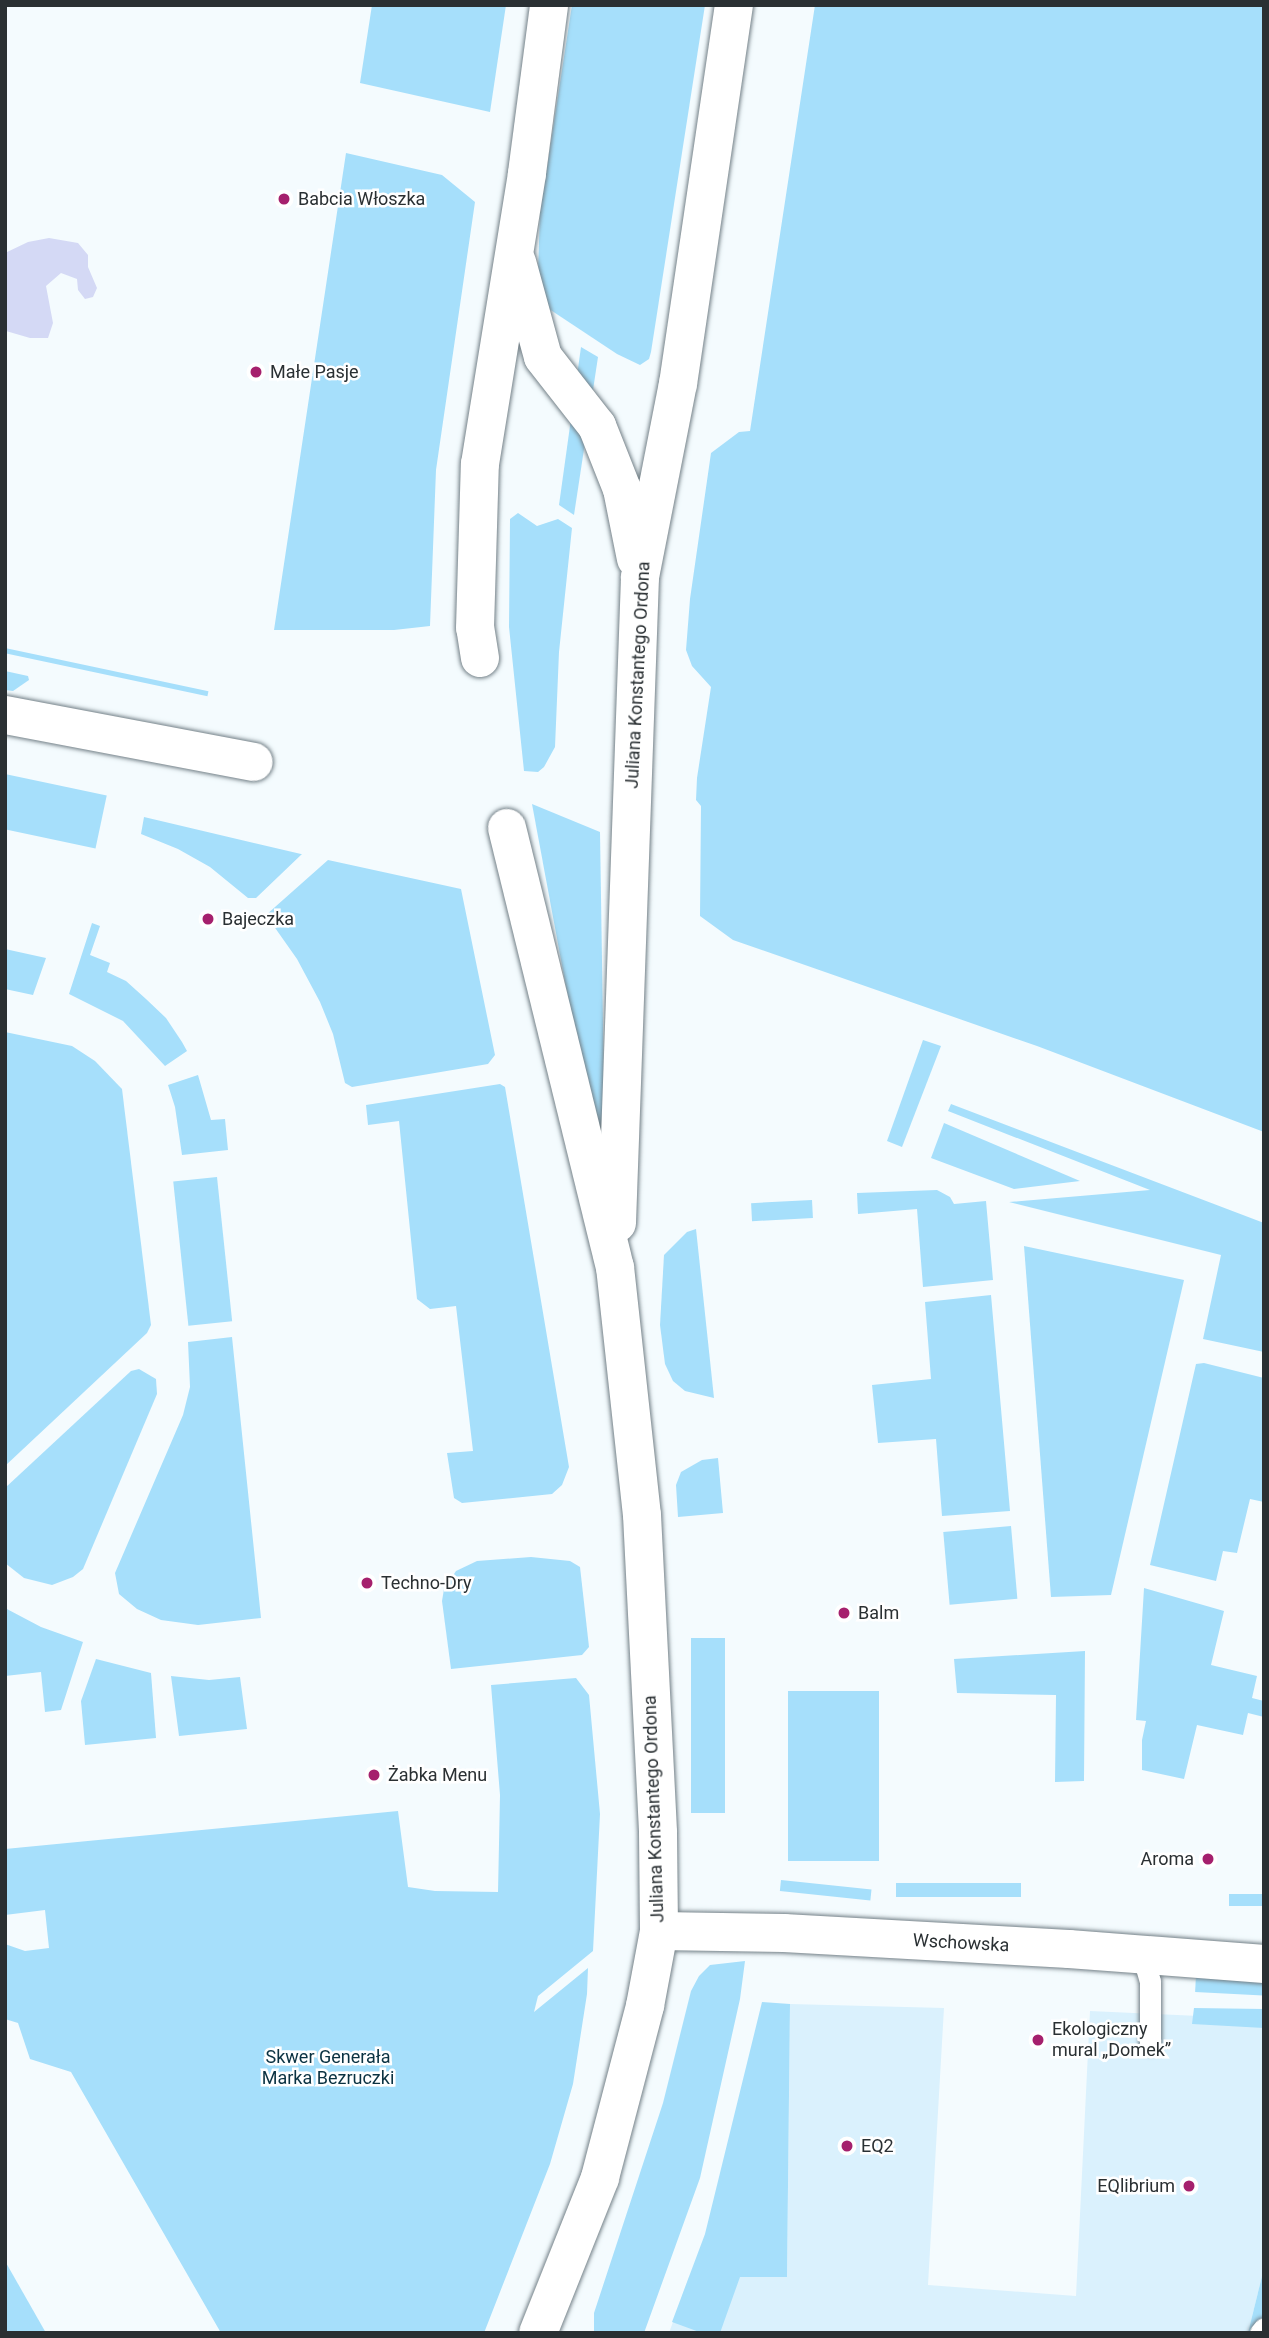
<!DOCTYPE html>
<html>
<head>
<meta charset="utf-8">
<style>
  body { margin:0 }
  #map { position:relative; width:1269px; height:2338px; overflow:hidden; background:#f4fbfe; font-family:Roboto,sans-serif }
  div>[style] { position:absolute }
  .built>* { inset:0; background:#daf1fd }
  .green>* { inset:0; background:#a6dffb; transform-origin:0 0 }
  .water>* { inset:0; background:#d4d9f5 }
  .roads { filter:drop-shadow(0 0 2px #748188) drop-shadow(0 0 2px #748188) }
  .lane>* { height:21px; margin:-10.5px; padding:0 10.5px; transform-origin:10.5px; border-radius:10.5px; background:#fff }
  .street>* { height:38px; margin:-19px; padding:0 19px; transform-origin:19px; border-radius:19px; background:#fff }
  .dots>* { width:19px; height:19px; translate:-50% -50%; box-sizing:border-box; border:4px solid #fff; border-radius:50% }
  span { translate:-50% -50%; white-space:nowrap; text-align:center; line-height:1.15; -webkit-text-stroke:5px #fff; paint-order:stroke }
  .poi-label { font-size:18px; color:#2a3033 }
  .left { translate:0 -50%; text-align:left }
  .right { translate:-100% -50%; text-align:right }
  .street-label { font-size:18px; color:#2a3033 }
  .park-label { font-size:18px; color:#0a3242 }
  .frame { position:absolute; inset:0; border:7px solid #2a3033; pointer-events:none }
</style>
</head>
<body>
<div id="map">
  <div class="built">
    <div style="clip-path:polygon(790px 2004px,944px 2008px,928px 2285px,1076px 2296px,1090px 2011px,1264px 2019px,1264px 2268px,1248px 2333px,669px 2333px,689px 2277px,787px 2277px)"></div>
  </div>
  <div class="green">
    <div style="clip-path:polygon(372px 5px,506px 5px,490px 112px,360px 83px)"></div>
    <div style="clip-path:polygon(572px 5px,705px 5px,651px 352px,649px 359px,640px 365px,617px 354px,537px 301px,540px 213px)"></div>
    <div style="clip-path:polygon(815px 5px,1264px 5px,1264px 1132px,1037px 1046px,733px 940px,700px 916px,701px 806px,696px 800px,697px 778px,711px 687px,692px 666px,686px 650px,690px 599px,711px 453px,739px 432px,750px 431px)"></div>
    <div style="clip-path:polygon(346px 153px,442px 175px,475px 202px,436px 470px,430px 626px,394px 630px,274px 630px)"></div>
    <div style="clip-path:polygon(581px 347px,598px 357px,574px 515px,559px 505px)"></div>
    <div style="clip-path:polygon(518px 513px,537px 526px,558px 519px,572px 528px,559px 652px,555px 747px,544px 767px,538px 772px,524px 771px,509px 627px,510px 519px)"></div>
    <div style="left:5px;top:648px;width:208px;height:5px;rotate:12deg"></div>
    <div style="clip-path:polygon(5px 671px,28px 676px,29px 680px,13px 691px,5px 690px)"></div>
    <div style="left:5px;top:774px;width:104px;height:54px;rotate:12deg"></div>
    <div style="clip-path:polygon(532px 804px,600px 832px,605px 1155px,598px 1159px)"></div>
    <div style="clip-path:polygon(144px 817px,301px 854px,302px 854px,256px 898px,248px 898px,210px 867px,178px 849px,141px 834px)"></div>
    <div style="clip-path:polygon(328px 860px,461px 889px,495px 1055px,488px 1064px,352px 1087px,345px 1083px,333px 1034px,320px 1002px,297px 959px,266px 915px)"></div>
    <div style="clip-path:polygon(92px 923px,100px 926px,90px 955px,110px 963px,107px 972px,126px 981px,146px 999px,166px 1018px,182px 1042px,187px 1051px,165px 1066px,123px 1021px,69px 994px)"></div>
    <div style="clip-path:polygon(5px 949px,46px 958px,33px 995px,5px 989px)"></div>
    <div style="clip-path:polygon(5px 1032px,72px 1046px,95px 1061px,122px 1089px,151px 1325px,147px 1333px,5px 1466px)"></div>
    <div style="clip-path:polygon(923px 1040px,941px 1046px,902px 1147px,887px 1141px)"></div>
    <div style="clip-path:polygon(198px 1075px,211px 1120px,225px 1119px,228px 1150px,182px 1155px,175px 1107px,168px 1085px)"></div>
    <div style="clip-path:polygon(500px 1084px,505px 1087px,569px 1467px,562px 1485px,552px 1494px,462px 1503px,454px 1498px,447px 1453px,473px 1451px,456px 1306px,430px 1309px,417px 1299px,399px 1121px,368px 1125px,366px 1105px)"></div>
    <div style="clip-path:polygon(951px 1104px,1264px 1223px,1264px 1352px,1203px 1339px,1221px 1255px,1009px 1202px,1150px 1190px,948px 1111px)"></div>
    <div style="clip-path:polygon(944px 1123px,1080px 1181px,1014px 1189px,931px 1158px)"></div>
    <div style="left:217px;top:1177px;width:145px;height:44px;rotate:84deg"></div>
    <div style="clip-path:polygon(937px 1190px,950px 1197px,954px 1204px,986px 1201px,993px 1280px,923px 1287px,917px 1209px,858px 1214px,857px 1193px)"></div>
    <div style="left:812px;top:1200px;width:18px;height:61px;rotate:87deg"></div>
    <div style="clip-path:polygon(696px 1229px,714px 1398px,685px 1391px,673px 1381px,665px 1364px,660px 1325px,664px 1255px,687px 1232px)"></div>
    <div style="clip-path:polygon(1024px 1246px,1184px 1280px,1111px 1595px,1051px 1597px)"></div>
    <div style="clip-path:polygon(991px 1295px,1010px 1511px,942px 1516px,936px 1439px,878px 1443px,872px 1385px,931px 1379px,925px 1302px)"></div>
    <div style="clip-path:polygon(232px 1337px,261px 1618px,198px 1625px,161px 1620px,137px 1609px,119px 1594px,115px 1573px,183px 1415px,190px 1387px,188px 1342px)"></div>
    <div style="clip-path:polygon(1204px 1363px,1264px 1378px,1264px 1502px,1250px 1499px,1237px 1553px,1223px 1551px,1216px 1581px,1150px 1565px,1196px 1364px)"></div>
    <div style="clip-path:polygon(139px 1369px,156px 1379px,157px 1394px,83px 1569px,73px 1577px,52px 1585px,24px 1578px,5px 1563px,5px 1488px,131px 1371px)"></div>
    <div style="clip-path:polygon(718px 1458px,723px 1513px,678px 1517px,676px 1485px,681px 1472px,702px 1460px)"></div>
    <div style="left:1011px;top:1526px;width:73px;height:68px;rotate:85deg"></div>
    <div style="clip-path:polygon(531px 1557px,570px 1561px,580px 1567px,589px 1647px,582px 1655px,451px 1669px,442px 1601px,444px 1589px,456px 1571px,477px 1561px)"></div>
    <div style="clip-path:polygon(1144px 1588px,1224px 1611px,1211px 1665px,1257px 1676px,1252px 1698px,1264px 1701px,1264px 1717px,1248px 1713px,1243px 1735px,1197px 1725px,1184px 1779px,1142px 1770px,1142px 1740px,1146px 1721px,1136px 1720px)"></div>
    <div style="clip-path:polygon(5px 1608px,41px 1627px,83px 1642px,61px 1710px,45px 1712px,41px 1672px,5px 1676px)"></div>
    <div style="left:691px;top:1638px;width:34px;height:175px"></div>
    <div style="clip-path:polygon(1085px 1651px,1084px 1781px,1055px 1782px,1056px 1695px,957px 1693px,954px 1659px)"></div>
    <div style="clip-path:polygon(96px 1659px,151px 1673px,156px 1738px,85px 1745px,81px 1701px)"></div>
    <div style="clip-path:polygon(171px 1676px,209px 1680px,240px 1677px,247px 1729px,179px 1736px)"></div>
    <div style="clip-path:polygon(576px 1678px,589px 1695px,600px 1814px,593px 1951px,538px 1996px,534px 2012px,588px 1968px,587px 1994px,573px 2084px,550px 2164px,484px 2333px,221px 2333px,71px 2072px,30px 2059px,18px 2023px,5px 2019px,5px 1944px,25px 1951px,49px 1948px,45px 1910px,5px 1915px,5px 1849px,398px 1811px,408px 1887px,435px 1891px,498px 1892px,500px 1795px,491px 1685px)"></div>
    <div style="left:788px;top:1691px;width:91px;height:170px"></div>
    <div style="left:781px;top:1880px;width:91px;height:11px;rotate:6deg"></div>
    <div style="left:1021px;top:1883px;width:14px;height:125px;rotate:90deg"></div>
    <div style="left:1264px;top:1894px;width:12px;height:35px;rotate:90deg"></div>
    <div style="clip-path:polygon(745px 1961px,740px 1999px,700px 2178px,644px 2333px,594px 2333px,594px 2313px,663px 2103px,691px 1991px,699px 1976px,710px 1965px)"></div>
    <div style="left:1196px;top:1975px;width:68px;height:17px;rotate:3deg"></div>
    <div style="clip-path:polygon(762px 2002px,790px 2004px,787px 2277px,740px 2277px,720px 2333px,702px 2333px,672px 2322px,705px 2234px)"></div>
    <div style="clip-path:polygon(1194px 2008px,1264px 2009px,1264px 2028px,1192px 2024px)"></div>
    <div style="clip-path:polygon(5px 2261px,46px 2333px,5px 2333px)"></div>
    <div style="clip-path:polygon(1264px 2268px,1264px 2323px,1256px 2333px,1248px 2333px)"></div>
  </div>
  <div class="water">
    <div style="clip-path:polygon(49px 238px,78px 243px,88px 255px,88px 267px,97px 288px,93px 297px,85px 299px,78px 290px,77px 279px,61px 273px,46px 286px,53px 323px,48px 338px,30px 338px,6px 331px,5px 253px,28px 242px)"></div>
  </div>
  <div class="roads">
    <div class="lane">
      <div style="left:1136px;top:1954px;width:13px;rotate:48deg"></div>
      <div style="left:1145px;top:1964px;width:18px;rotate:74deg"></div>
      <div style="left:1150px;top:1981px;width:62px;rotate:90deg"></div>
      <div style="left:1260px;top:2333px;width:6px;rotate:-51deg"></div>
    </div>
    <div class="street">
      <div style="left:517px;top:262px;width:98px;rotate:74.7deg"></div>
      <div style="left:543px;top:357px;width:88px;rotate:52deg"></div>
      <div style="left:597px;top:426px;width:68px;rotate:68.4deg"></div>
      <div style="left:622px;top:489px;width:71px;rotate:78.7deg"></div>
      <div style="left:480px;top:658px;width:30px;rotate:-99deg"></div>
      <div style="left:475px;top:628px;width:164px;rotate:-88.3deg"></div>
      <div style="left:480px;top:464px;width:295px;rotate:-80.8deg"></div>
      <div style="left:527px;top:173px;width:169px;rotate:-82.5deg"></div>
      <div style="left:5px;top:715px;width:253px;rotate:10.7deg"></div>
      <div style="left:507px;top:828px;width:452px;rotate:76.2deg"></div>
      <div style="left:615px;top:1267px;width:249px;rotate:83.8deg"></div>
      <div style="left:642px;top:1515px;width:318px;rotate:87.1deg"></div>
      <div style="left:658px;top:1833px;width:98px;rotate:89.4deg"></div>
      <div style="left:659px;top:1931px;width:76px;rotate:100.6deg"></div>
      <div style="left:645px;top:2006px;width:178px;rotate:104.7deg"></div>
      <div style="left:600px;top:2178px;width:167px;rotate:111.8deg"></div>
      <div style="left:617px;top:1223px;width:646px;rotate:-87.96deg"></div>
      <div style="left:640px;top:577px;width:197px;rotate:-78.9deg"></div>
      <div style="left:678px;top:384px;width:383px;rotate:-81.6deg"></div>
      <div style="left:659px;top:1931px;width:125px;rotate:0.9deg"></div>
      <div style="left:784px;top:1933px;width:285px;rotate:3.2deg"></div>
      <div style="left:1069px;top:1949px;width:196px;rotate:4.4deg"></div>
    </div>
  </div>
  <div class="dots">
    <div style="left:284px;top:199px;background:#a5206d"></div>
    <div style="left:256px;top:372px;background:#a5206d"></div>
    <div style="left:208px;top:919px;background:#a5206d"></div>
    <div style="left:367px;top:1583px;background:#a5206d"></div>
    <div style="left:844px;top:1613px;background:#a5206d"></div>
    <div style="left:374px;top:1775px;background:#a5206d"></div>
    <div style="left:1208px;top:1859px;background:#a5206d"></div>
    <div style="left:1038px;top:2040px;background:#a5206d"></div>
    <div style="left:847px;top:2146px;background:#a5206d"></div>
    <div style="left:1189px;top:2186px;background:#a5206d"></div>
  </div>
  <div class="poi-label">
    <span class="left" style="left:298px;top:199px">Babcia Włoszka</span>
    <span class="left" style="left:270px;top:372px">Małe Pasje</span>
    <span class="left" style="left:222px;top:919px">Bajeczka</span>
    <span class="left" style="left:381px;top:1583px">Techno-Dry</span>
    <span class="left" style="left:858px;top:1613px">Balm</span>
    <span class="left" style="left:388px;top:1775px">Żabka Menu</span>
    <span class="right" style="left:1194px;top:1859px">Aroma</span>
    <span class="left" style="left:1052px;top:2040px">Ekologiczny<br>mural „Domek”</span>
    <span class="left" style="left:861px;top:2146px">EQ2</span>
    <span class="right" style="left:1175px;top:2186px">EQlibrium</span>
  </div>
  <div class="street-label">
    <span style="left:638px;top:675px;rotate:-87deg">Juliana Konstantego Ordona</span>
    <span style="left:654px;top:1809px;rotate:-92deg">Juliana Konstantego Ordona</span>
    <span style="left:961px;top:1943px;rotate:3deg">Wschowska</span>
  </div>
  <div class="park-label">
    <span style="left:328px;top:2068px">Skwer Generała<br>Marka Bezruczki</span>
  </div>
  <div class="frame"></div>
</div>
</body>
</html>
